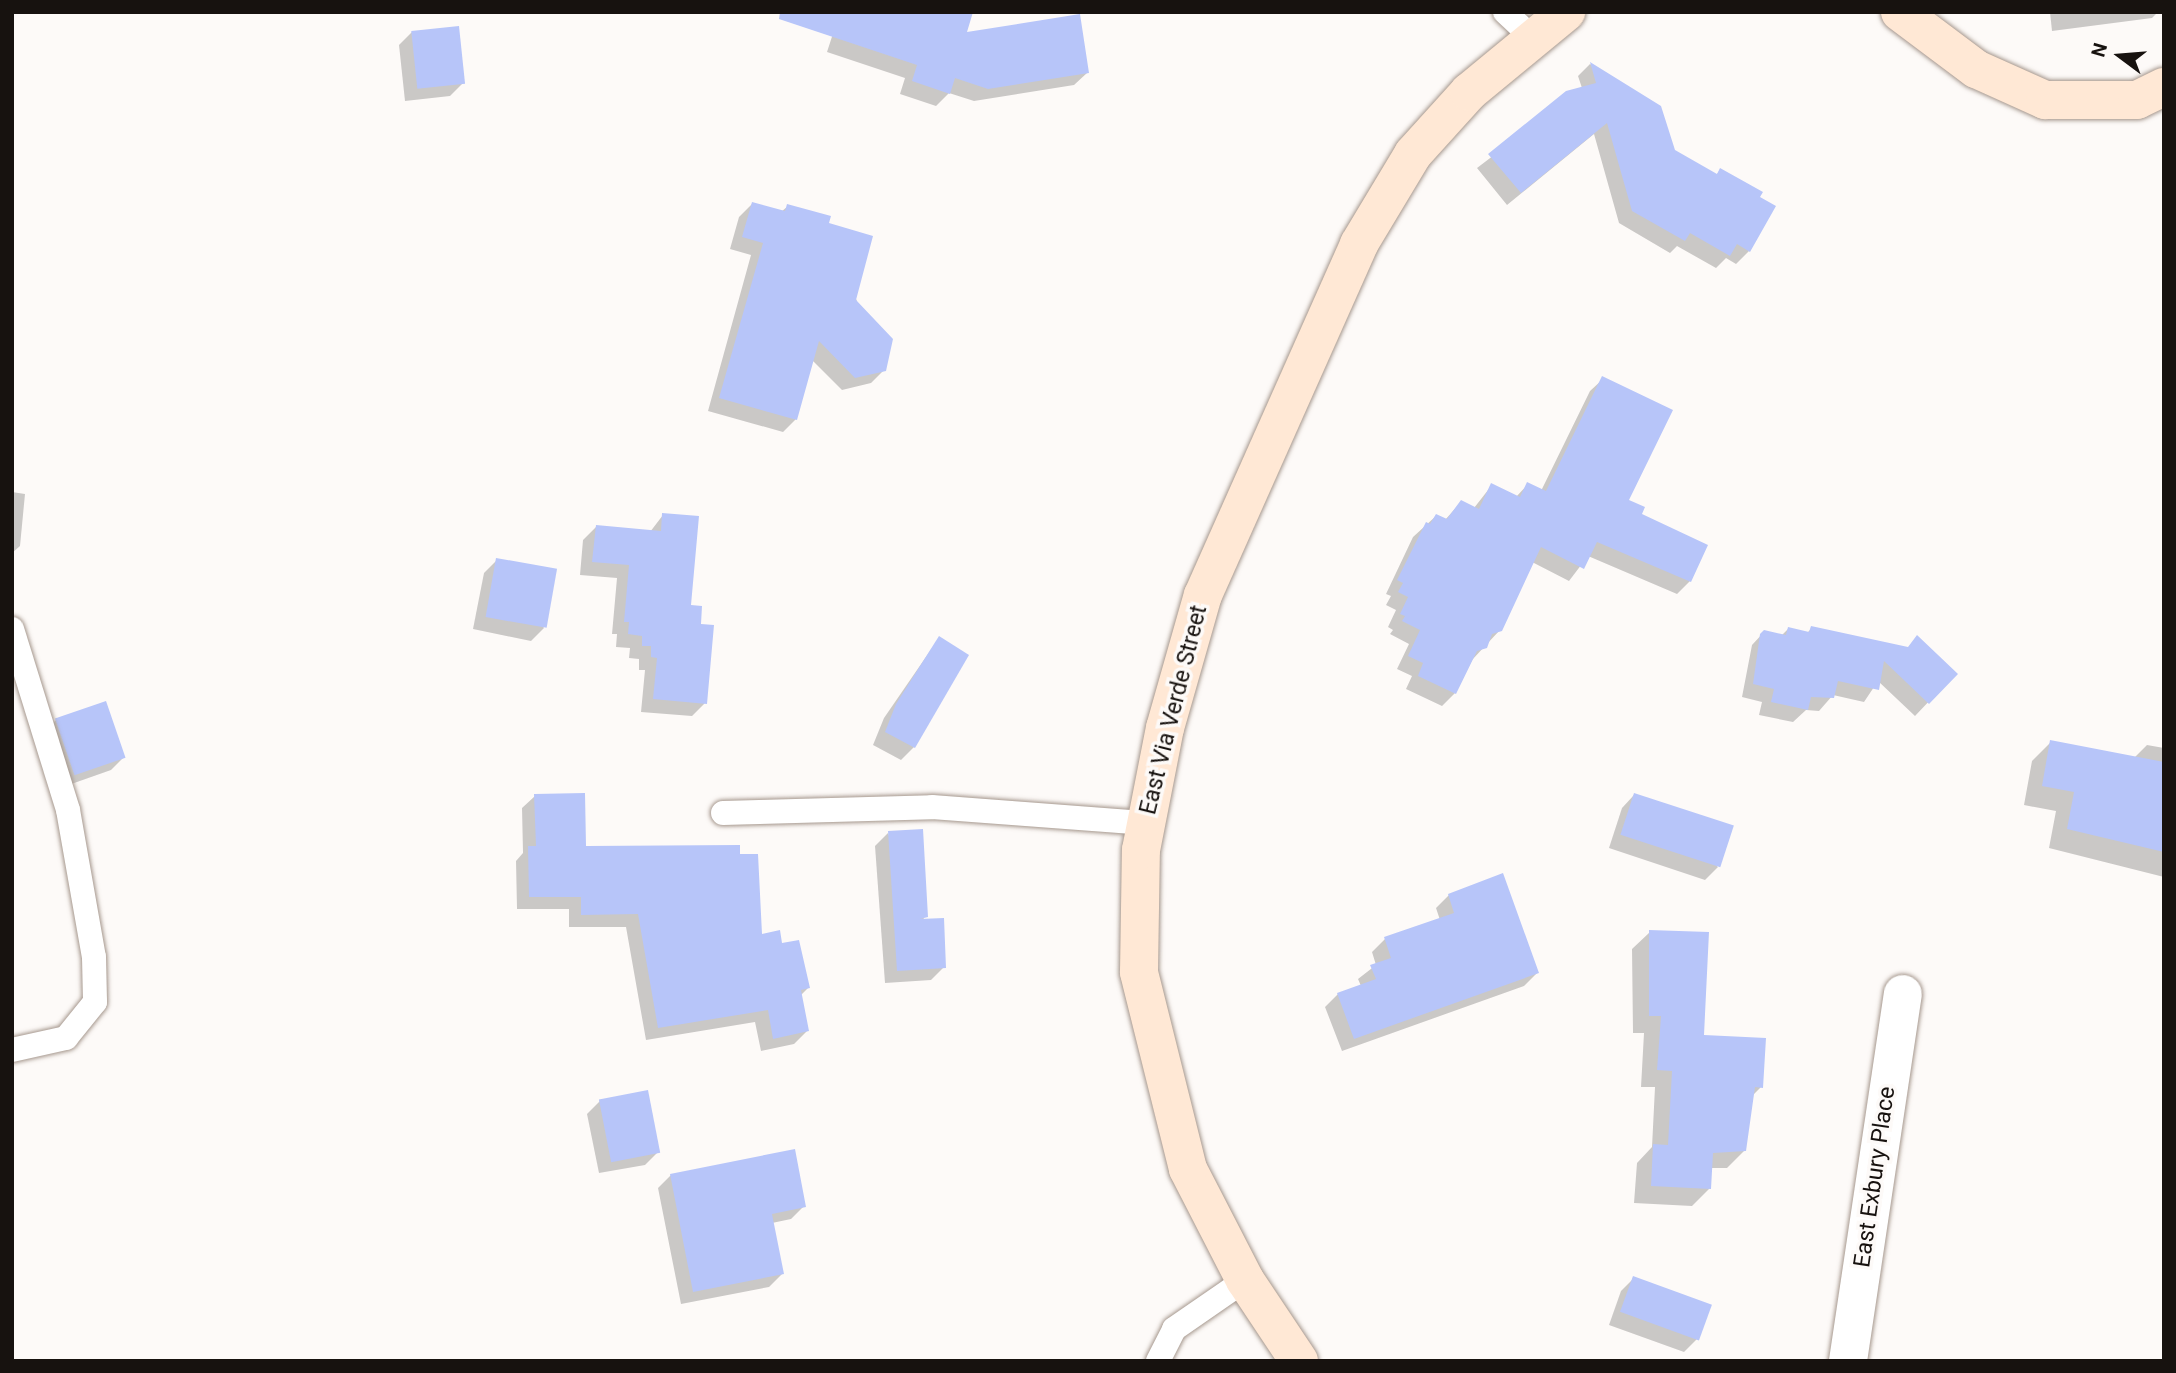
<!DOCTYPE html>
<html>
<head>
<meta charset="utf-8">
<style>
  body { margin:0 }
  #map { position:relative; width:2176px; height:1373px; overflow:hidden; background:#fdfaf8; font-family:Roboto,sans-serif }
  div>[style] { position:absolute }
  .shadow>* { inset:0; background:#0003 }
  .building>* { inset:0; background:#b7c5f9; transform-origin:0 0 }
  .roads { filter:drop-shadow(0 0 2px #a6988e) drop-shadow(0 0 2px #a6988e) }
  .lane>* { height:24px; margin:-12px; padding:0 12px; transform-origin:12px; border-radius:12px; background:#fff }
  .street>* { height:38px; margin:-19px; padding:0 19px; transform-origin:19px; border-radius:19px; background:#fff }
  .secondary>* { height:38px; margin:-19px; padding:0 19px; transform-origin:19px; border-radius:19px; background:#ffe8d5 }
  span { translate:-50% -50%; white-space:nowrap; text-align:center; line-height:1.15; -webkit-text-stroke:7px #fdfaf8; paint-order:stroke }
  .street-label { font-size:23px; color:#17120f }
  .frame { position:absolute; inset:0; border:14px solid #17120f; pointer-events:none }
  .north { position:absolute; left:2085px; top:21px; width:70px; height:70px; -webkit-text-stroke:5px #fdfaf8; paint-order:stroke; rotate:286deg; font-size:19px; font-weight:700; line-height:28px; text-align:center; color:#17120f }
  .north::after { content:''; display:block; margin:auto; width:24px; height:32px; background:#17120f; clip-path:polygon(50% 0,100% 100%,50% 72%,0 100%) }
</style>
</head>
<body>
<div id="map">
  <div class="shadow">
    <div style="clip-path:polygon(840px 12px,1087px 73px,1074px 85px,974px 101px,949px 93px,936px 106px,900px 94px,905px 78px,827px 52px)"></div>
    <div style="clip-path:polygon(2050px 12px,2158px 12px,2152px 18px,2052px 31px)"></div>
    <div style="clip-path:polygon(412px 32px,463px 83px,450px 96px,405px 101px,399px 45px)"></div>
    <div style="clip-path:polygon(1590px 64px,1659px 107px,1674px 151px,1716px 175px,1721px 170px,1773px 207px,1749px 251px,1736px 264px,1726px 258px,1716px 268px,1677px 246px,1670px 253px,1619px 223px,1594px 134px,1507px 205px,1477px 168px,1582px 88px,1578px 76px)"></div>
    <div style="clip-path:polygon(752px 204px,781px 212px,788px 206px,827px 225px,884px 370px,871px 383px,842px 390px,812px 360px,796px 419px,783px 432px,708px 411px,751px 255px,730px 249px,739px 217px)"></div>
    <div style="clip-path:polygon(1603px 379px,1627px 500px,1690px 581px,1677px 594px,1588px 556px,1569px 581px,1532px 562px,1500px 630px,1472px 660px,1455px 693px,1442px 706px,1406px 689px,1412px 676px,1397px 669px,1409px 644px,1390px 634px,1393px 630px,1388px 627px,1396px 610px,1386px 605px,1391px 596px,1386px 594px,1413px 537px,1436px 516px,1445px 520px,1461px 502px,1474px 508px,1492px 485px,1516px 497px,1528px 484px,1541px 491px,1590px 391px)"></div>
    <div style="clip-path:polygon(12px 492px,25px 494px,20px 546px,12px 553px)"></div>
    <div style="clip-path:polygon(663px 515px,690px 606px,705px 703px,692px 716px,641px 712px,645px 670px,639px 670px,639px 659px,629px 658px,630px 648px,616px 647px,617px 634px,612px 634px,617px 578px,580px 575px,583px 540px,596px 527px,650px 532px)"></div>
    <div style="clip-path:polygon(497px 560px,544px 628px,531px 641px,473px 629px,484px 573px)"></div>
    <div style="clip-path:polygon(1812px 628px,1955px 674px,1915px 716px,1878px 681px,1864px 702px,1833px 695px,1819px 711px,1806px 710px,1793px 722px,1759px 715px,1762px 702px,1742px 697px,1752px 645px,1764px 632px,1781px 636px,1788px 629px,1807px 633px)"></div>
    <div style="clip-path:polygon(939px 638px,914px 747px,901px 760px,873px 745px,884px 718px)"></div>
    <div style="clip-path:polygon(56px 720px,124px 757px,111px 770px,60px 788px,43px 733px)"></div>
    <div style="clip-path:polygon(2051px 742px,2134px 758px,2147px 745px,2164px 748px,2164px 877px,2049px 848px,2056px 811px,2024px 805px,2032px 761px)"></div>
    <div style="clip-path:polygon(1634px 795px,1718px 867px,1705px 880px,1609px 848px,1622px 808px)"></div>
    <div style="clip-path:polygon(535px 796px,584px 848px,738px 856px,761px 936px,781px 945px,808px 988px,801px 995px,807px 1031px,794px 1044px,761px 1051px,755px 1022px,646px 1040px,626px 927px,569px 927px,569px 909px,517px 909px,516px 861px,523px 853px,522px 808px)"></div>
    <div style="clip-path:polygon(888px 833px,944px 967px,931px 980px,885px 983px,875px 846px)"></div>
    <div style="clip-path:polygon(1449px 895px,1537px 973px,1524px 986px,1342px 1051px,1325px 1007px,1338px 994px,1361px 986px,1358px 979px,1376px 965px,1372px 952px,1385px 939px,1440px 920px,1436px 908px)"></div>
    <div style="clip-path:polygon(1650px 932px,1702px 1036px,1761px 1087px,1752px 1096px,1745px 1150px,1727px 1168px,1711px 1168px,1710px 1188px,1692px 1206px,1634px 1203px,1637px 1163px,1652px 1147px,1655px 1087px,1641px 1087px,1644px 1033px,1633px 1033px,1632px 949px)"></div>
    <div style="clip-path:polygon(600px 1101px,658px 1152px,645px 1165px,599px 1173px,587px 1114px)"></div>
    <div style="clip-path:polygon(671px 1175px,804px 1206px,791px 1219px,772px 1223px,782px 1274px,769px 1287px,681px 1304px,658px 1188px)"></div>
    <div style="clip-path:polygon(1634px 1278px,1697px 1339px,1684px 1352px,1609px 1325px,1621px 1291px)"></div>
  </div>
  <div class="building">
    <div style="clip-path:polygon(780px 12px,973px 12px,967px 32px,1080px 14px,1089px 73px,988px 89px,955px 78px,950px 94px,912px 81px,917px 65px,779px 19px)"></div>
    <div style="left:459px;top:26px;width:58px;height:48px;rotate:84deg"></div>
    <div style="clip-path:polygon(1590px 62px,1661px 106px,1675px 150px,1717px 174px,1720px 168px,1763px 192px,1760px 197px,1776px 206px,1750px 252px,1737px 244px,1730px 256px,1690px 233px,1685px 241px,1632px 211px,1607px 123px,1521px 193px,1488px 154px,1566px 91px,1596px 83px)"></div>
    <div style="clip-path:polygon(752px 202px,785px 211px,787px 204px,831px 216px,829px 223px,873px 236px,856px 300px,893px 339px,886px 371px,855px 378px,819px 341px,797px 420px,719px 398px,763px 243px,742px 237px)"></div>
    <div style="clip-path:polygon(1602px 376px,1673px 410px,1629px 500px,1645px 507px,1642px 514px,1708px 545px,1691px 582px,1597px 542px,1584px 569px,1541px 547px,1502px 631px,1492px 634px,1487px 648px,1477px 651px,1456px 694px,1418px 676px,1423px 663px,1408px 656px,1420px 630px,1402px 621px,1405px 616px,1400px 614px,1408px 597px,1398px 592px,1403px 583px,1397px 580px,1426px 522px,1430px 524px,1436px 514px,1447px 519px,1461px 500px,1479px 509px,1491px 483px,1520px 497px,1527px 482px,1546px 491px)"></div>
    <div style="clip-path:polygon(662px 513px,699px 516px,691px 605px,702px 606px,701px 624px,714px 625px,707px 704px,653px 699px,657px 658px,651px 657px,651px 646px,642px 646px,642px 636px,628px 634px,629px 622px,624px 622px,629px 565px,592px 562px,596px 525px,661px 531px)"></div>
    <div style="left:496px;top:558px;width:62px;height:60px;rotate:10deg"></div>
    <div style="clip-path:polygon(1811px 626px,1908px 647px,1917px 635px,1958px 674px,1929px 704px,1884px 661px,1879px 690px,1838px 681px,1834px 698px,1811px 697px,1808px 710px,1771px 702px,1774px 689px,1753px 684px,1760px 634px,1764px 630px,1786px 635px,1788px 627px,1809px 632px)"></div>
    <div style="clip-path:polygon(939px 636px,969px 655px,915px 748px,885px 732px,896px 704px)"></div>
    <div style="left:106px;top:701px;width:60px;height:54px;rotate:71deg"></div>
    <div style="clip-path:polygon(2050px 740px,2164px 762px,2164px 852px,2067px 829px,2074px 792px,2042px 786px)"></div>
    <div style="clip-path:polygon(585px 793px,586px 846px,740px 845px,740px 854px,758px 854px,762px 934px,780px 930px,782px 943px,799px 940px,810px 988px,801px 990px,809px 1031px,773px 1039px,768px 1010px,658px 1028px,638px 914px,581px 915px,581px 897px,529px 897px,528px 846px,536px 846px,534px 794px)"></div>
    <div style="left:1634px;top:793px;width:105px;height:44px;rotate:18deg"></div>
    <div style="clip-path:polygon(923px 829px,928px 917px,920px 919px,944px 918px,946px 968px,897px 971px,888px 831px)"></div>
    <div style="clip-path:polygon(1503px 873px,1539px 973px,1354px 1039px,1337px 993px,1376px 979px,1370px 965px,1391px 958px,1384px 937px,1454px 913px,1448px 894px)"></div>
    <div style="clip-path:polygon(1649px 930px,1709px 932px,1704px 1035px,1766px 1038px,1763px 1088px,1755px 1087px,1746px 1151px,1713px 1153px,1711px 1189px,1651px 1186px,1653px 1144px,1668px 1145px,1672px 1071px,1657px 1070px,1661px 1016px,1649px 1016px)"></div>
    <div style="left:648px;top:1090px;width:64px;height:50px;rotate:79deg"></div>
    <div style="clip-path:polygon(795px 1149px,806px 1207px,772px 1214px,784px 1274px,693px 1292px,670px 1174px)"></div>
    <div style="left:1633px;top:1276px;width:84px;height:38px;rotate:20deg"></div>
  </div>
  <div class="roads">
    <div class="lane">
      <div style="left:1505px;top:12px;width:37px;rotate:43deg"></div>
      <div style="left:12px;top:629px;width:189px;rotate:72.8deg"></div>
      <div style="left:68px;top:810px;width:149px;rotate:80deg"></div>
      <div style="left:94px;top:957px;width:45px;rotate:88.7deg"></div>
      <div style="left:95px;top:1002px;width:46px;rotate:128.9deg"></div>
      <div style="left:66px;top:1038px;width:55px;rotate:167.5deg"></div>
      <div style="left:723px;top:813px;width:209px;rotate:-1.6deg"></div>
      <div style="left:932px;top:807px;width:215px;rotate:4.3deg"></div>
      <div style="left:1158px;top:1361px;width:36px;rotate:-63deg"></div>
      <div style="left:1174px;top:1329px;width:86px;rotate:-34.6deg"></div>
    </div>
    <div class="street">
      <div style="left:1848px;top:1361px;width:371px;rotate:-81.5deg"></div>
    </div>
    <div class="secondary">
      <div style="left:1900px;top:12px;width:95px;rotate:36.9deg"></div>
      <div style="left:1976px;top:69px;width:76px;rotate:24.2deg"></div>
      <div style="left:2045px;top:100px;width:92px"></div>
      <div style="left:2137px;top:100px;width:30px;rotate:-26deg"></div>
      <div style="left:1299px;top:1361px;width:97px;rotate:-123.7deg"></div>
      <div style="left:1245px;top:1280px;width:125px;rotate:-117.2deg"></div>
      <div style="left:1188px;top:1169px;width:203px;rotate:-104deg"></div>
      <div style="left:1139px;top:972px;width:122px;rotate:-89.1deg"></div>
      <div style="left:1141px;top:850px;width:124px;rotate:-78.9deg"></div>
      <div style="left:1165px;top:728px;width:138px;rotate:-74.1deg"></div>
      <div style="left:1203px;top:595px;width:384px;rotate:-66deg"></div>
      <div style="left:1359px;top:244px;width:105px;rotate:-59deg"></div>
      <div style="left:1413px;top:154px;width:84px;rotate:-47.9deg"></div>
      <div style="left:1469px;top:92px;width:126px;rotate:-39.5deg"></div>
    </div>
  </div>
  <div class="street-label">
    <span style="left:1174px;top:710px;rotate:-76deg">East Via Verde Street</span>
    <span style="left:1875px;top:1177px;rotate:-82deg">East Exbury Place</span>
  </div>
  <div class="frame"></div>
  <div class="north">N</div>
</div>
</body>
</html>
